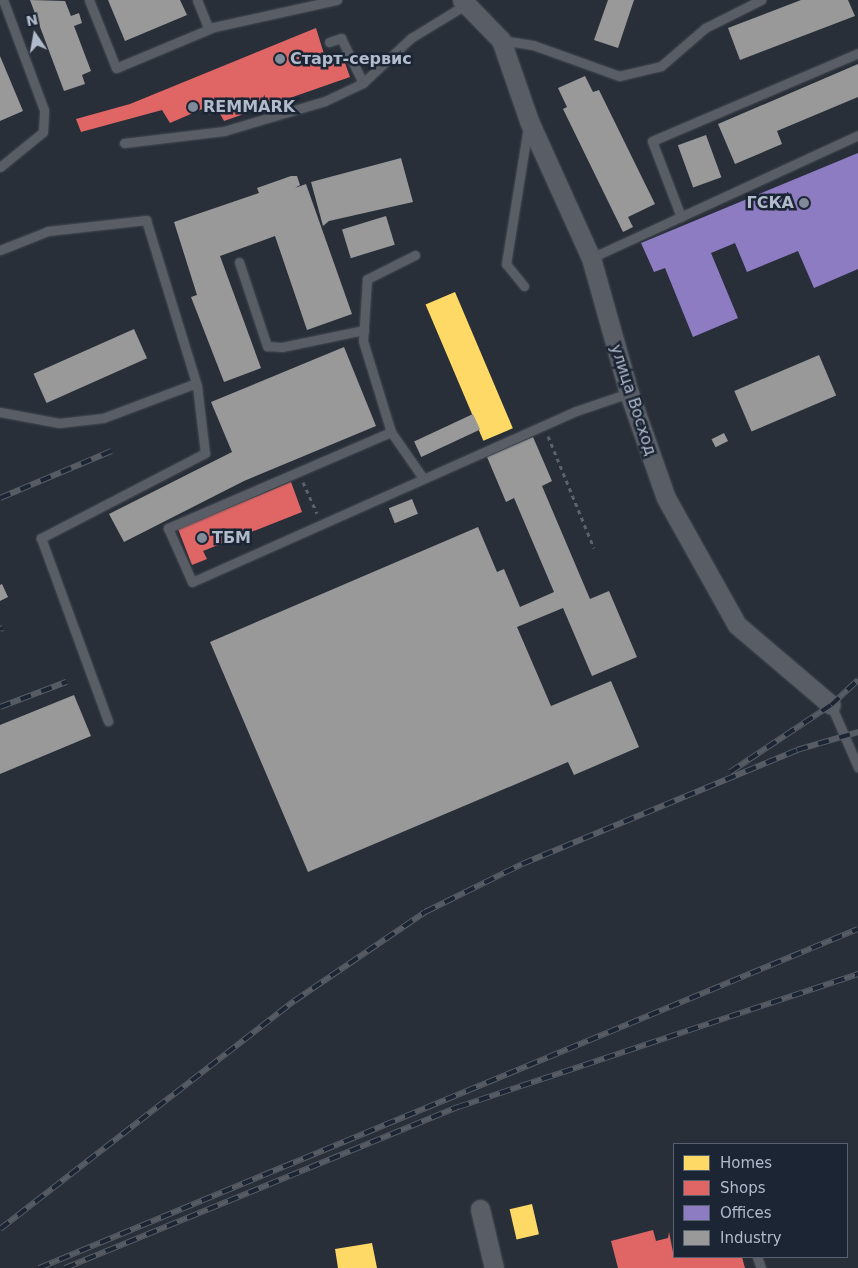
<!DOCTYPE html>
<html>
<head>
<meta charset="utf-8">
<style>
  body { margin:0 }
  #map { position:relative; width:858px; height:1268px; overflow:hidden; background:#282f39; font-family:"DejaVu Sans",sans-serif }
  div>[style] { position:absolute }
  .homes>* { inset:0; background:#ffd966; transform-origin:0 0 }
  .shops>* { inset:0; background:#e06666 }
  .offices>* { inset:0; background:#8e7cc3 }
  .industry>* { inset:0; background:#999; transform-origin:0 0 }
  .path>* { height:3px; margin-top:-1.5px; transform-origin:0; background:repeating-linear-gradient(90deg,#5b6269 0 4px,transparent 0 8px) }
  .roads { filter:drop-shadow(0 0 1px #454a52) drop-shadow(0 0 1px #454a52) }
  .service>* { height:9px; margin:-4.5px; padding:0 4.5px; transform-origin:4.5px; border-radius:4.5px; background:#585d66 }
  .minor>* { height:19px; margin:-9.5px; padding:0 9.5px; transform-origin:9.5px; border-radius:9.5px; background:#585d66 }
  .rail>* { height:5.5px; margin-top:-2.75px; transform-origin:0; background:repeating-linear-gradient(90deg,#1b2534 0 11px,#575c64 0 22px); box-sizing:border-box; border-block:1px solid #575c64 }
  .dots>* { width:14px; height:14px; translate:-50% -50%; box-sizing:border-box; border:2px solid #1b2534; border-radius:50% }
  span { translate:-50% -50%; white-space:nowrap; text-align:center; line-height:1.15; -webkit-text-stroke:5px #1b2534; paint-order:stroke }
  .poi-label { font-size:16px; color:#b1bbcb; font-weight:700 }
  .left { translate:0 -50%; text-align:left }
  .right { translate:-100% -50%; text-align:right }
  .street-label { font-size:16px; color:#b1bbcb }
  .legend { position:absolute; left:673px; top:1143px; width:175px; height:115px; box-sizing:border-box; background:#1b2534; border:1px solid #576170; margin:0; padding:6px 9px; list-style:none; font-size:15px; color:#b1bbcb }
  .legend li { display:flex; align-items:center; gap:10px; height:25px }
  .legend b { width:25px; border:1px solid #576170 }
  .north { position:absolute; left:10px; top:10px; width:50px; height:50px; -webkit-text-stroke:4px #1b2534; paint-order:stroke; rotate:348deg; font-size:14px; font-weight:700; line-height:20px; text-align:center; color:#b1bbcb }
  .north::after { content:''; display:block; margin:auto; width:18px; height:22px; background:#b1bbcb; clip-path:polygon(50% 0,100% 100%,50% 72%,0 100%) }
</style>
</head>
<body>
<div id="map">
  <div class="homes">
    <div style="left:455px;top:292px;width:148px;height:32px;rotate:67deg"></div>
    <div style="left:532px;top:1204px;width:31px;height:23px;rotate:77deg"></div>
    <div style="clip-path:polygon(372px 1243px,377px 1268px,338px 1268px,335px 1249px)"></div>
  </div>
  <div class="shops">
    <div style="clip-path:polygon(316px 28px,324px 54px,317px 57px,319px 65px,344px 60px,350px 77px,224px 121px,218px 110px,209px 115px,207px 107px,170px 123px,162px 110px,81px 132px,76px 119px,130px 104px)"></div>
    <div style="clip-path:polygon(291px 482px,302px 512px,203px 551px,207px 559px,192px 565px,178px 529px)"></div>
    <div style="clip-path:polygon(653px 1230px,656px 1241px,668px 1238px,669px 1232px,674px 1257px,742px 1257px,745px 1268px,618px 1268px,611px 1241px)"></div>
  </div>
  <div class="offices">
    <div style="clip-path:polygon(858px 153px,858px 269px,814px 288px,798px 251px,747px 272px,735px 243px,711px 253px,738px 318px,693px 337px,665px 268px,654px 272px,641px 243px)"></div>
  </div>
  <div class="industry">
    <div style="clip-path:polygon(30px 0,65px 1px,71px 16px,79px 13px,82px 23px,74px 26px,91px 71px,82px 75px,85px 84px,64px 91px)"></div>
    <div style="clip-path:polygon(108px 0,180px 0,187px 15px,125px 41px)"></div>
    <div style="clip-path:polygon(608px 0,634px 0,618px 48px,594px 40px)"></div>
    <div style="clip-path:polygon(801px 0,848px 0,855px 16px,740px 60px,728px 28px)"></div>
    <div style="clip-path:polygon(0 56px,23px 111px,0 121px)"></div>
    <div style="clip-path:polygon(858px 64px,858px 97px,777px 131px,782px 144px,735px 164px,718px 124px)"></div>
    <div style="clip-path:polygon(585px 76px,593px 92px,599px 90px,655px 204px,628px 217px,633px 227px,623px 232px,563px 109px,567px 107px,558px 88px)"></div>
    <div style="left:706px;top:135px;width:45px;height:30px;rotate:70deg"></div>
    <div style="clip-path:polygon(401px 158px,413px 202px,329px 221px,323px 226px,311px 182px)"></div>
    <div style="clip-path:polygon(291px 176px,297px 176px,300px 185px,295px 188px,306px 184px,352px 314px,307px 330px,275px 236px,220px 256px,261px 368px,224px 382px,191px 297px,197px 295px,174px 222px,259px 193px,257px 188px)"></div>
    <div style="left:386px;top:216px;width:30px;height:46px;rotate:73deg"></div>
    <div style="left:134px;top:329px;width:32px;height:110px;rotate:66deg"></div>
    <div style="clip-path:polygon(344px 347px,376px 426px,244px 481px,124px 542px,109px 514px,232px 452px,211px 402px)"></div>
    <div style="left:819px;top:355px;width:44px;height:92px;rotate:67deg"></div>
    <div style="left:473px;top:414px;width:17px;height:65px;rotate:65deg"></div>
    <div style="left:724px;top:433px;width:9px;height:14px;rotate:63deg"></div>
    <div style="clip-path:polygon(533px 437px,552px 481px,542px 486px,590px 599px,609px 591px,637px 657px,592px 676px,563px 608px,517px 627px,551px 706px,611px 681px,639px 747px,574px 775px,568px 762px,308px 872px,210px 642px,478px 527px,497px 572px,504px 569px,520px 607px,554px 592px,514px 498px,506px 502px,487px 457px)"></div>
    <div style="left:412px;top:499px;width:16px;height:25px;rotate:68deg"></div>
    <div style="clip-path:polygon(2px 584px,8px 597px,0 601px,0 585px)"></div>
    <div style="clip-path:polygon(74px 695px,91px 736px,0 774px,0 725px)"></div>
  </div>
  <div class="path">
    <div style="left:548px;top:436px;width:121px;rotate:67.7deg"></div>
    <div style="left:303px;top:482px;width:34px;rotate:66deg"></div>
  </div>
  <div class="roads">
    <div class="service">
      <div style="left:89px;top:0;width:73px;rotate:68.3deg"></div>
      <div style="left:116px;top:68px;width:106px;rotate:-22.7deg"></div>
      <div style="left:214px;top:27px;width:126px;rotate:-12.4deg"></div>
      <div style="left:197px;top:0;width:31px;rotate:68deg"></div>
      <div style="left:501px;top:40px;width:32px;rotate:9deg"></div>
      <div style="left:533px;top:45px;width:91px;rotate:19.8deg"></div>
      <div style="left:619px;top:76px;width:43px;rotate:-13.4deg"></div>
      <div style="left:661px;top:66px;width:58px;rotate:-40.8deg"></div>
      <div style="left:705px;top:28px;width:63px;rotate:-26.6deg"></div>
      <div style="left:329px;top:42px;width:13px;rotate:-18deg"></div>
      <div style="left:341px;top:38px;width:50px;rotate:63.9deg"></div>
      <div style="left:124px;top:143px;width:101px;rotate:-6.8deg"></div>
      <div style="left:224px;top:131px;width:105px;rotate:-16.5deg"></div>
      <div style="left:325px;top:101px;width:42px;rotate:-25.3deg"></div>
      <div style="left:363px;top:83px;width:66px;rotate:-43.2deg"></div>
      <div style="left:411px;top:38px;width:63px;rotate:-31.4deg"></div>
      <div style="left:0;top:167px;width:55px;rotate:-39.1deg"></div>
      <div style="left:43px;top:132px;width:22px;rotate:-87deg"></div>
      <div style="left:44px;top:110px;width:117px;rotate:-110.4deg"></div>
      <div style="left:681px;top:217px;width:81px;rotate:-110.9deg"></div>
      <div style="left:652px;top:141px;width:224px;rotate:-23.1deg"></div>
      <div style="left:0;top:250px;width:52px;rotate:-21.6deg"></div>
      <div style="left:48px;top:231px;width:99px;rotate:-6.4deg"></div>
      <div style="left:146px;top:220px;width:174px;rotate:72.9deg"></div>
      <div style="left:197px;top:386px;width:67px;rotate:83.2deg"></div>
      <div style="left:205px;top:453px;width:185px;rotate:152.6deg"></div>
      <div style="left:41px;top:538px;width:195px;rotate:69.9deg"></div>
      <div style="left:415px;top:255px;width:54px;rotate:153.4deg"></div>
      <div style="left:367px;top:279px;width:62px;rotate:93.7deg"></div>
      <div style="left:363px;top:341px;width:95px;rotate:72.9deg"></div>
      <div style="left:391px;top:432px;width:56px;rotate:55.2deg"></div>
      <div style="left:591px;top:258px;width:294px;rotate:-24.7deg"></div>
      <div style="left:239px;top:262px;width:89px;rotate:71.6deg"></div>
      <div style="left:267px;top:346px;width:15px;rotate:4deg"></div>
      <div style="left:282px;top:347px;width:84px;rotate:-11.7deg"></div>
      <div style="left:524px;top:286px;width:28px;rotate:-129deg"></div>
      <div style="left:506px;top:264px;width:139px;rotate:-80.9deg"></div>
      <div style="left:0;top:412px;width:60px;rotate:10.6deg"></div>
      <div style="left:59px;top:423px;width:44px;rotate:-6.5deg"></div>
      <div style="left:103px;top:418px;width:99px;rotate:-20.6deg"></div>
      <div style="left:391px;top:432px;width:243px;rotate:156.7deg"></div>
      <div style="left:168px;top:528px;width:59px;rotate:66deg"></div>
      <div style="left:192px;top:582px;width:420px;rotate:-24deg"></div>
      <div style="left:576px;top:411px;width:56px;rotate:-18.8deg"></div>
      <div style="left:831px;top:705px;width:68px;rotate:66.5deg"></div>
      <div style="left:757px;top:1257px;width:12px;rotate:70deg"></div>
    </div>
    <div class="minor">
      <div style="left:462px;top:0;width:56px;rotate:45.7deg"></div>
      <div style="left:501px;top:40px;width:86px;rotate:70.9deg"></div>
      <div style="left:529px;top:121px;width:150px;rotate:65.7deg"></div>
      <div style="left:591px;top:258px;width:140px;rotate:74.3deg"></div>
      <div style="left:629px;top:393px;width:111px;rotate:70.6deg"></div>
      <div style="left:666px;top:498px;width:145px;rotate:60.8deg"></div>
      <div style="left:737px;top:625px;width:123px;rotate:40.4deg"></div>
      <div style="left:480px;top:1209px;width:61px;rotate:76.7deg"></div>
    </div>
  </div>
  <div class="rail">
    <div style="left:0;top:498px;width:121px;rotate:-22.9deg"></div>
    <div style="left:0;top:629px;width:3px;rotate:-18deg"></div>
    <div style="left:0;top:707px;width:71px;rotate:-20.7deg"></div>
    <div style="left:730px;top:772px;width:121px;rotate:-33.6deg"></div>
    <div style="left:831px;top:705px;width:37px;rotate:-43deg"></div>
    <div style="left:0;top:1229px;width:372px;rotate:-37.8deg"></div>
    <div style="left:294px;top:1001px;width:158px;rotate:-34.2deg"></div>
    <div style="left:425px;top:912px;width:108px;rotate:-26.3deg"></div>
    <div style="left:522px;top:864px;width:298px;rotate:-22.5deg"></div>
    <div style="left:797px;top:750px;width:64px;rotate:-16.4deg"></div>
    <div style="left:39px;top:1268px;width:886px;rotate:-22.49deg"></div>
    <div style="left:65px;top:1268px;width:425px;rotate:-22.3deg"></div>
    <div style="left:458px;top:1107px;width:422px;rotate:-18.4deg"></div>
  </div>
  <div class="dots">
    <div style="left:280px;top:59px;background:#818a98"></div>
    <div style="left:193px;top:107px;background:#818a98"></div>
    <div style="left:804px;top:203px;background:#818a98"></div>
    <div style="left:202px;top:538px;background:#818a98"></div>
  </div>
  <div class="poi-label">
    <span class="left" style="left:290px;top:59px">Старт-сервис</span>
    <span class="left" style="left:203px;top:107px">REMMARK</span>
    <span class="right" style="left:794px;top:203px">ГСКА</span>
    <span class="left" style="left:212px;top:538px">ТБМ</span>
  </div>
  <div class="street-label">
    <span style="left:633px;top:400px;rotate:72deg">улица Восход</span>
  </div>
  <ul class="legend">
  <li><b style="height:14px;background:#ffd966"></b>Homes</li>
  <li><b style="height:14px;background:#e06666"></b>Shops</li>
  <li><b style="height:14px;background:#8e7cc3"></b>Offices</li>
  <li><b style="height:14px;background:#999"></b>Industry</li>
  </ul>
  <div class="north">N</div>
</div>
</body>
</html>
